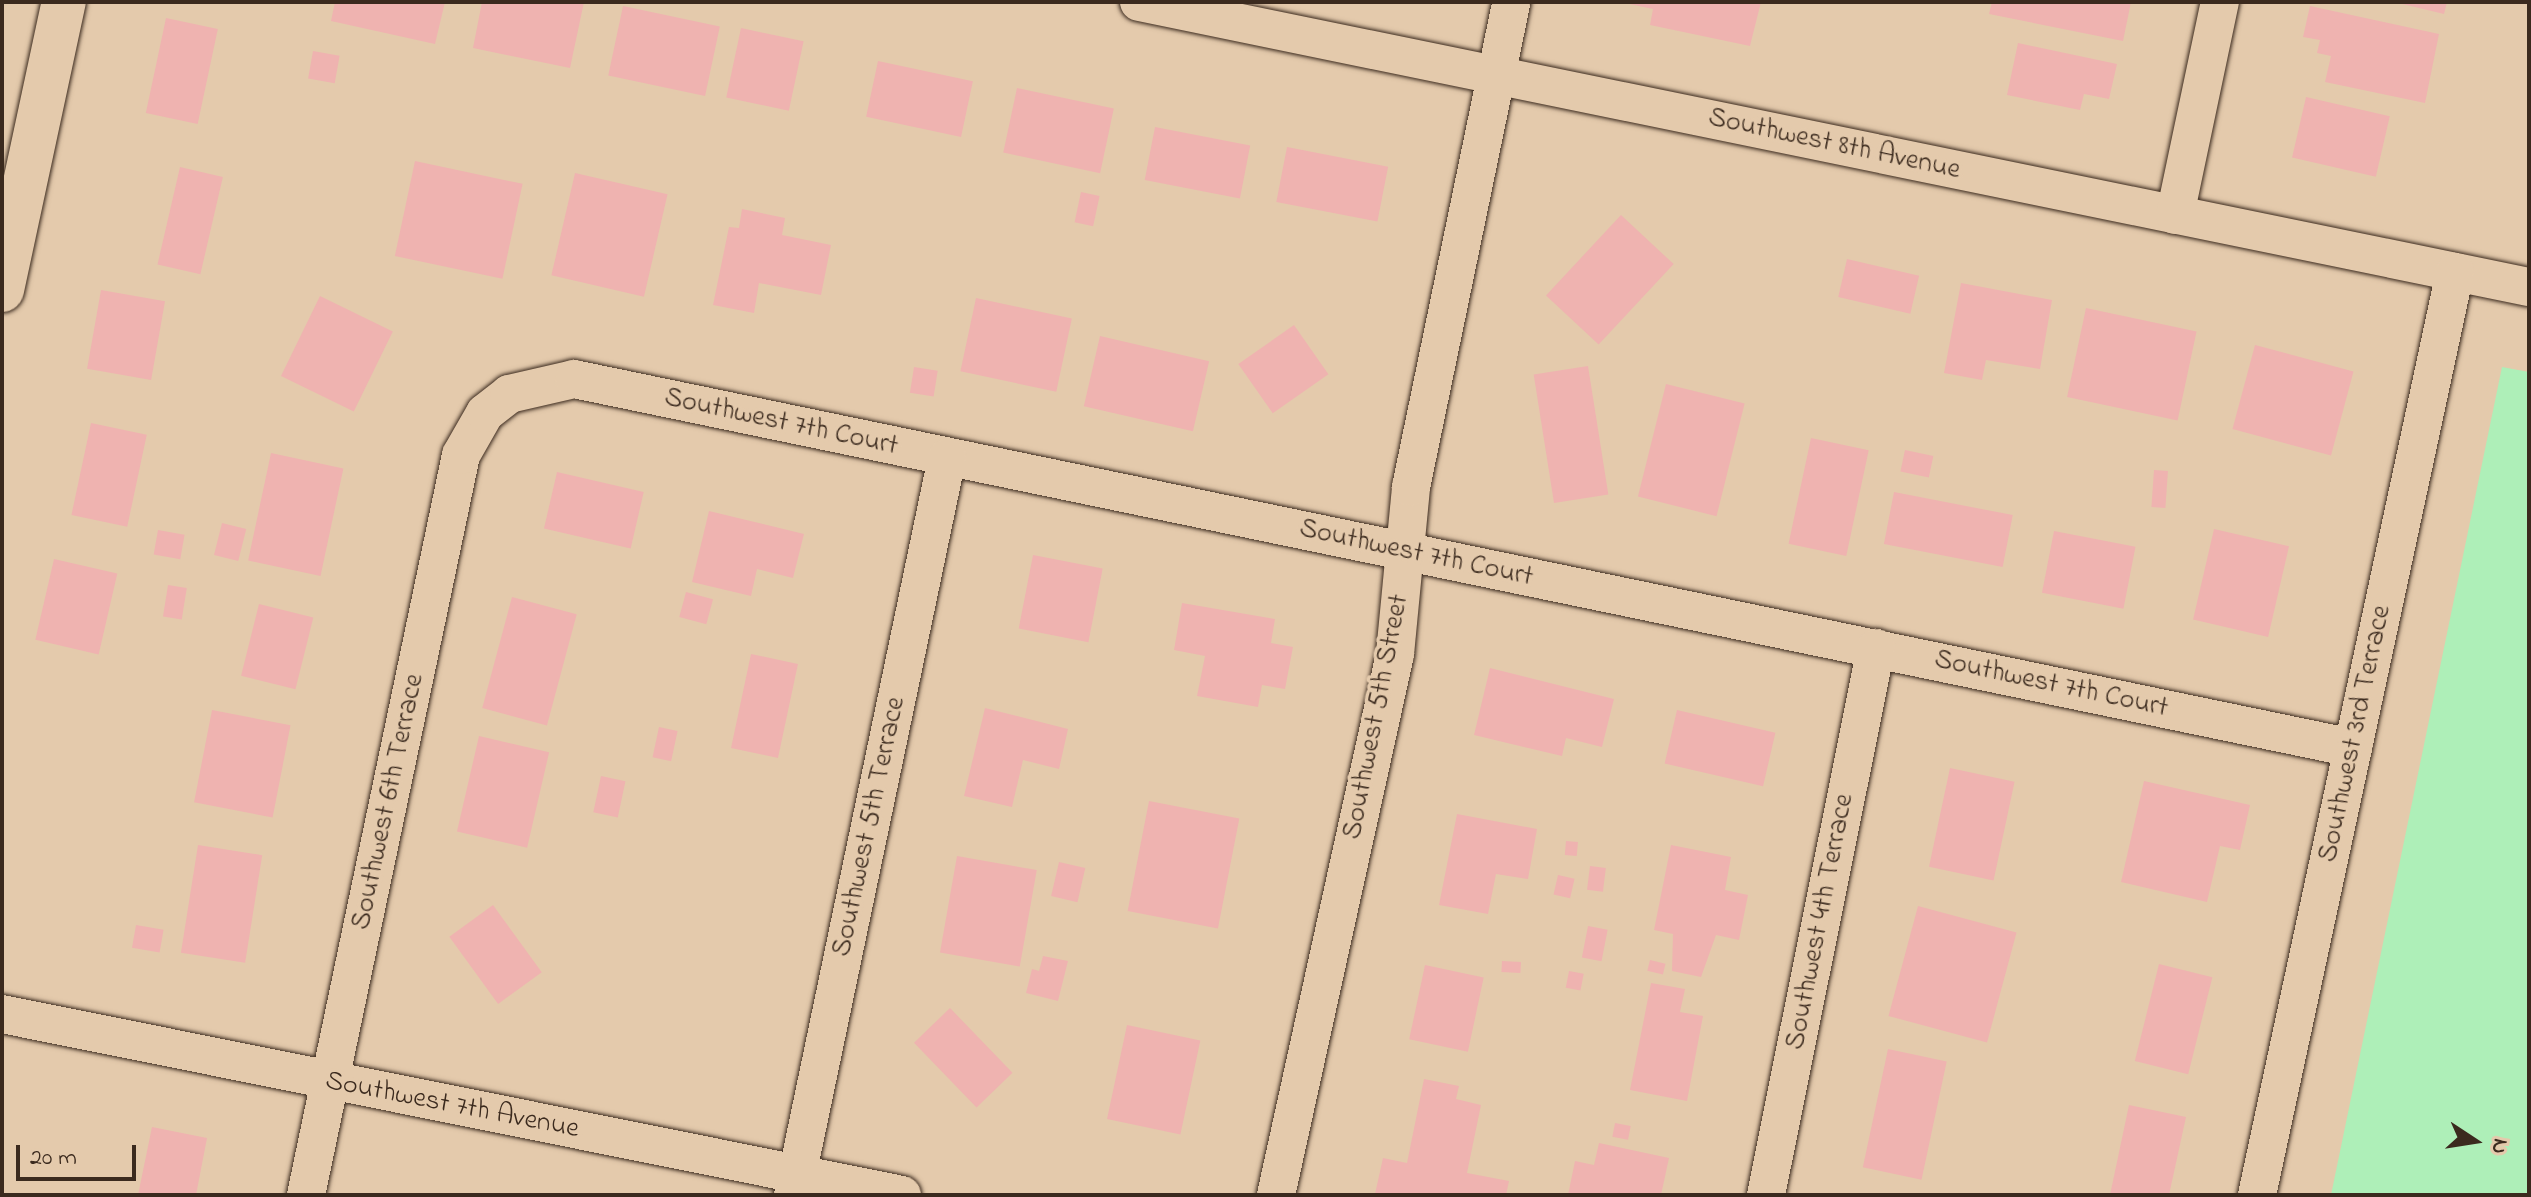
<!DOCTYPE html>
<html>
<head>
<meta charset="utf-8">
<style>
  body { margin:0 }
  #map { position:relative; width:2531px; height:1197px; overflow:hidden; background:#e4caac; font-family:"Indie Flower",sans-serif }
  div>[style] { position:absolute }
  .green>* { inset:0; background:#aeefb8 }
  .building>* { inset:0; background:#efb3b0; transform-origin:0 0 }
  .roads { filter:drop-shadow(0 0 2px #3b2a1e) drop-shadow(0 0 2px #3b2a1e) }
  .street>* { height:38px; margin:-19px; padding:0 19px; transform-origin:19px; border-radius:19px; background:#e4caac }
  .secondary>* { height:44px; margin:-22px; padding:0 22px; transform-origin:22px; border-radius:22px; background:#e4caac }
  span { translate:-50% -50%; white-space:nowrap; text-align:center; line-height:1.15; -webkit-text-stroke:7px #e4caac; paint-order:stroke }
  .street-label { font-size:28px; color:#3b2a1e }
  .frame { position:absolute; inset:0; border:4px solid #3b2a1e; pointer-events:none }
  .north { position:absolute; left:2435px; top:1101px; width:80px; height:80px; -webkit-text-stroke:6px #e4caac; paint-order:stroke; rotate:102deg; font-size:22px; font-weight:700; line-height:32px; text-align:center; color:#3b2a1e }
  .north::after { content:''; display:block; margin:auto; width:28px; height:36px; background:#3b2a1e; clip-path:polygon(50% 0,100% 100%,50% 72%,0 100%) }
  .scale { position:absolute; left:16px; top:1145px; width:120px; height:36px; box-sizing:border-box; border:4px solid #3b2a1e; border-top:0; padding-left:10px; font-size:24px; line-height:28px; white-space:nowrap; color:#3b2a1e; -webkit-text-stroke:6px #e4caac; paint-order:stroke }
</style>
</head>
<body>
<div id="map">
  <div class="green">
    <div style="clip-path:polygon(2502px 367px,2529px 372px,2529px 1195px,2331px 1195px)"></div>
  </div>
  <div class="building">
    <div style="clip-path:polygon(335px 2px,445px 2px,435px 44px,331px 21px)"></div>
    <div style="clip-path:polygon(482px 2px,584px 2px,570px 68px,473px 48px)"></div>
    <div style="clip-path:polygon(1620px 2px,1761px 2px,1750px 46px,1650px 25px,1653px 9px)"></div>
    <div style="clip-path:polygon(1992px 2px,2131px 2px,2123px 41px,1989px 14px)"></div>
    <div style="clip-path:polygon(2394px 2px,2447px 2px,2444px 14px)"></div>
    <div style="left:623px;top:6px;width:99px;height:71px;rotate:12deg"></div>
    <div style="clip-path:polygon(2310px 6px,2439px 34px,2425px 103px,2325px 82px,2331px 56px,2317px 53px,2320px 40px,2303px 37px)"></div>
    <div style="left:166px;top:18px;width:53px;height:97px;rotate:12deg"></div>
    <div style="left:741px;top:28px;width:64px;height:71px;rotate:12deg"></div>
    <div style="clip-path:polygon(2018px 43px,2117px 64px,2109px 99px,2084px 94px,2080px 110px,2007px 95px)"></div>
    <div style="left:313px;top:51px;width:27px;height:28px;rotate:10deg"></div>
    <div style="left:878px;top:61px;width:97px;height:57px;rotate:12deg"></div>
    <div style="left:1017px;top:88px;width:99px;height:66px;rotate:12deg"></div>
    <div style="left:2306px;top:97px;width:86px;height:62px;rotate:13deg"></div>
    <div style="left:1155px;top:127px;width:97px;height:54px;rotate:11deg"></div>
    <div style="left:1287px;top:147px;width:103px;height:56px;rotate:11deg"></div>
    <div style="left:415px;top:161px;width:110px;height:97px;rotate:12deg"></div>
    <div style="left:180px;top:167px;width:44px;height:100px;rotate:13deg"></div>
    <div style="left:575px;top:173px;width:95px;height:105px;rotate:13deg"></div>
    <div style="left:1081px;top:192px;width:19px;height:31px;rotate:12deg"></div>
    <div style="clip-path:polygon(742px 209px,785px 218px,782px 235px,831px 245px,821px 295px,759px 283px,754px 313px,713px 305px,729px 227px,739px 228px)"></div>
    <div style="left:1621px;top:215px;width:72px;height:110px;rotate:43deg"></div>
    <div style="left:1847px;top:259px;width:74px;height:39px;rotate:13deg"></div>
    <div style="clip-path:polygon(1961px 283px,2052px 300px,2040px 369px,1986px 360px,1982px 380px,1944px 373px)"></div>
    <div style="left:101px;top:290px;width:65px;height:80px;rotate:10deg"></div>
    <div style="left:320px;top:296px;width:81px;height:89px;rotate:26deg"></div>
    <div style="left:976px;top:298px;width:98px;height:75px;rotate:12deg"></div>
    <div style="left:2086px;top:308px;width:113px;height:91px;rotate:12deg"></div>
    <div style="left:1294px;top:325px;width:60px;height:68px;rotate:55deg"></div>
    <div style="left:1100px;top:336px;width:112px;height:72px;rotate:13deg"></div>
    <div style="left:2255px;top:345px;width:102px;height:87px;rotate:15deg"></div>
    <div style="left:1588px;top:366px;width:130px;height:55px;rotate:81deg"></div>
    <div style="left:914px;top:367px;width:24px;height:26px;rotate:9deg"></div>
    <div style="left:1666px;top:384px;width:81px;height:116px;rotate:14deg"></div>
    <div style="left:91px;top:423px;width:57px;height:94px;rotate:12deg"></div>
    <div style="left:1811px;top:438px;width:59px;height:108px;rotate:12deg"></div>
    <div style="left:1905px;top:450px;width:29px;height:22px;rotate:12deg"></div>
    <div style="left:271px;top:453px;width:74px;height:110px;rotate:12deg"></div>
    <div style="left:2154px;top:470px;width:14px;height:37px;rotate:4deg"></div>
    <div style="left:557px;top:472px;width:89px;height:58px;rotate:13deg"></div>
    <div style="left:1894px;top:492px;width:121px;height:53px;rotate:11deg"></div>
    <div style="clip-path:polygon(709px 511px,804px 534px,793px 578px,757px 569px,751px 596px,692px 582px)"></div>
    <div style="left:222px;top:523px;width:25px;height:33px;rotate:14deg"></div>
    <div style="left:2214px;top:529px;width:77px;height:93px;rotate:13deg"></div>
    <div style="left:158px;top:530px;width:27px;height:25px;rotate:10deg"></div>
    <div style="left:2054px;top:531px;width:83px;height:63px;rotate:11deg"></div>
    <div style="left:1033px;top:555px;width:71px;height:75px;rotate:11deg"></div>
    <div style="left:54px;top:559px;width:65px;height:83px;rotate:13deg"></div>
    <div style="left:168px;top:585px;width:19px;height:32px;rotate:9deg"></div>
    <div style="left:686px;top:592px;width:28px;height:26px;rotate:15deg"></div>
    <div style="left:512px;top:597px;width:67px;height:115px;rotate:15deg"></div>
    <div style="clip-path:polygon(1182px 603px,1275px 619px,1271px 643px,1293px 647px,1285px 689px,1262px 685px,1258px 707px,1197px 696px,1205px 656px,1174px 650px)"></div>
    <div style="left:259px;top:604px;width:56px;height:74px;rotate:14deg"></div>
    <div style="left:751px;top:654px;width:48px;height:96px;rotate:12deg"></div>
    <div style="clip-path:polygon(1490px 668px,1614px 699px,1602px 747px,1566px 738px,1562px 756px,1474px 735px)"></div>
    <div style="clip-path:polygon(985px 708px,1068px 729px,1059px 769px,1023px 760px,1012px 807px,964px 796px)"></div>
    <div style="left:212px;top:710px;width:80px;height:94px;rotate:11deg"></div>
    <div style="left:1677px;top:710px;width:101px;height:55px;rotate:13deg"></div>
    <div style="left:659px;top:727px;width:19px;height:31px;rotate:12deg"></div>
    <div style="left:479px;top:736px;width:72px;height:98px;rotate:13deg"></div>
    <div style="left:1950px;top:768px;width:66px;height:101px;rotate:12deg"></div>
    <div style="left:601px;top:776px;width:25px;height:37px;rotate:12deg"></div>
    <div style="clip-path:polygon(2144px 781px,2250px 805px,2240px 850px,2220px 846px,2207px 902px,2121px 882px)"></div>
    <div style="left:1149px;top:801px;width:92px;height:112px;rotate:11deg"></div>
    <div style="clip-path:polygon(1457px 814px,1537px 829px,1528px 879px,1496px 874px,1488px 914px,1439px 905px)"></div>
    <div style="left:1566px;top:841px;width:12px;height:14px;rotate:5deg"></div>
    <div style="left:198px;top:845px;width:65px;height:109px;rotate:9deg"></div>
    <div style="clip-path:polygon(1671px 845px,1731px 857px,1725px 890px,1748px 895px,1739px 940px,1716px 935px,1701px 977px,1672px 971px,1673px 934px,1654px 930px)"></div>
    <div style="left:957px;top:856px;width:81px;height:98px;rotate:10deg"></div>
    <div style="left:1059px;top:862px;width:27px;height:35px;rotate:13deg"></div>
    <div style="left:1590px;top:866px;width:16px;height:24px;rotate:7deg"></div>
    <div style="left:1558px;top:875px;width:17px;height:20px;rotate:13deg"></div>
    <div style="left:493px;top:905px;width:83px;height:54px;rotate:54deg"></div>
    <div style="left:1918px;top:906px;width:102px;height:114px;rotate:15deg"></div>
    <div style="left:136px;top:925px;width:28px;height:23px;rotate:10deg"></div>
    <div style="left:1588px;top:926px;width:20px;height:32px;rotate:11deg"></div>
    <div style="clip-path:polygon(1043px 956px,1068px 961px,1058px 1001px,1026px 993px,1032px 969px,1039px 971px)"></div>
    <div style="left:1650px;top:960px;width:16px;height:11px;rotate:14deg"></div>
    <div style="left:1502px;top:961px;width:19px;height:11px;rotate:3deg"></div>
    <div style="left:2159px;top:964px;width:55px;height:100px;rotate:14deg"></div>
    <div style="left:1425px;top:965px;width:60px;height:76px;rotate:12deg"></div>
    <div style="left:1569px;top:971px;width:15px;height:17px;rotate:11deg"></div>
    <div style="clip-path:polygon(1651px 983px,1685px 989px,1680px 1012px,1703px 1016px,1687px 1101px,1630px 1090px)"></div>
    <div style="left:950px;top:1008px;width:90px;height:50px;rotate:46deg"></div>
    <div style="left:1127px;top:1025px;width:75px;height:96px;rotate:12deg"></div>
    <div style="left:1888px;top:1049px;width:60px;height:121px;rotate:12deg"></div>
    <div style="clip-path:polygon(1424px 1079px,1459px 1086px,1456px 1099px,1481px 1105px,1467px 1173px,1509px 1181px,1506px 1195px,1375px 1194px,1383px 1158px,1407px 1163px)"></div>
    <div style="clip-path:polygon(2129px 1105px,2186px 1117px,2169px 1195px,2110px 1195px)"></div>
    <div style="left:1615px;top:1123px;width:16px;height:14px;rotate:11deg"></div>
    <div style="clip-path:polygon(152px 1127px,207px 1138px,196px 1195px,138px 1195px)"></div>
    <div style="clip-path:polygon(1599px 1143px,1669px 1158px,1661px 1195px,1568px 1195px,1575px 1161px,1594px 1165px)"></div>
  </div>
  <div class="roads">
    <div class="street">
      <div style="left:1139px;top:2px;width:1419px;rotate:11.59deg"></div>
      <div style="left:2175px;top:215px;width:218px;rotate:-78.1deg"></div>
      <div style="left:2px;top:1014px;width:918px;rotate:11.37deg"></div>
      <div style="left:306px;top:1195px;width:756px;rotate:-78.17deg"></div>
      <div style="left:461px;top:455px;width:48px;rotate:-60.3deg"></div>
      <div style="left:485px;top:413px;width:31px;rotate:-38deg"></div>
      <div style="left:509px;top:394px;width:67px;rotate:-13deg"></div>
      <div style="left:574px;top:379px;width:1817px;rotate:11.72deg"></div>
      <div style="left:793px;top:1195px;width:753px;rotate:-78.2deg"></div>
      <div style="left:1276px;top:1195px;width:554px;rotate:-77.59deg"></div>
      <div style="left:1395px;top:654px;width:168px;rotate:-84.5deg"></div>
      <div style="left:1411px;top:487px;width:495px;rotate:-78.3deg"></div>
      <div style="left:1766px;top:1195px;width:558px;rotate:-78.63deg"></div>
      <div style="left:2257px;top:1195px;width:944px;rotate:-77.89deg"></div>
    </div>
    <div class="secondary">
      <div style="left:2px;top:290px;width:295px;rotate:-77.9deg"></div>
    </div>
  </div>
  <div class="street-label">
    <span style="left:1834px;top:145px;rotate:12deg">Southwest 8th Avenue</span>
    <span style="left:781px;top:423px;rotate:12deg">Southwest 7th Court</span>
    <span style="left:1416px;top:554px;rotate:12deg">Southwest 7th Court</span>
    <span style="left:2051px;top:685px;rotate:12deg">Southwest 7th Court</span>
    <span style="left:1377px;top:717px;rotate:-79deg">Southwest 5th Street</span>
    <span style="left:2356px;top:734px;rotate:-78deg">Southwest 3rd Terrace</span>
    <span style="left:389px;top:802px;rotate:-78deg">Southwest 6th Terrace</span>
    <span style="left:870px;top:827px;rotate:-78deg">Southwest 5th Terrace</span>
    <span style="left:1821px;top:922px;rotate:-79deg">Southwest 4th Terrace</span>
    <span style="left:452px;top:1106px;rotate:11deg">Southwest 7th Avenue</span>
  </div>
  <div class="frame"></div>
  <div class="north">N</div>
  <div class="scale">20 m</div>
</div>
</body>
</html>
